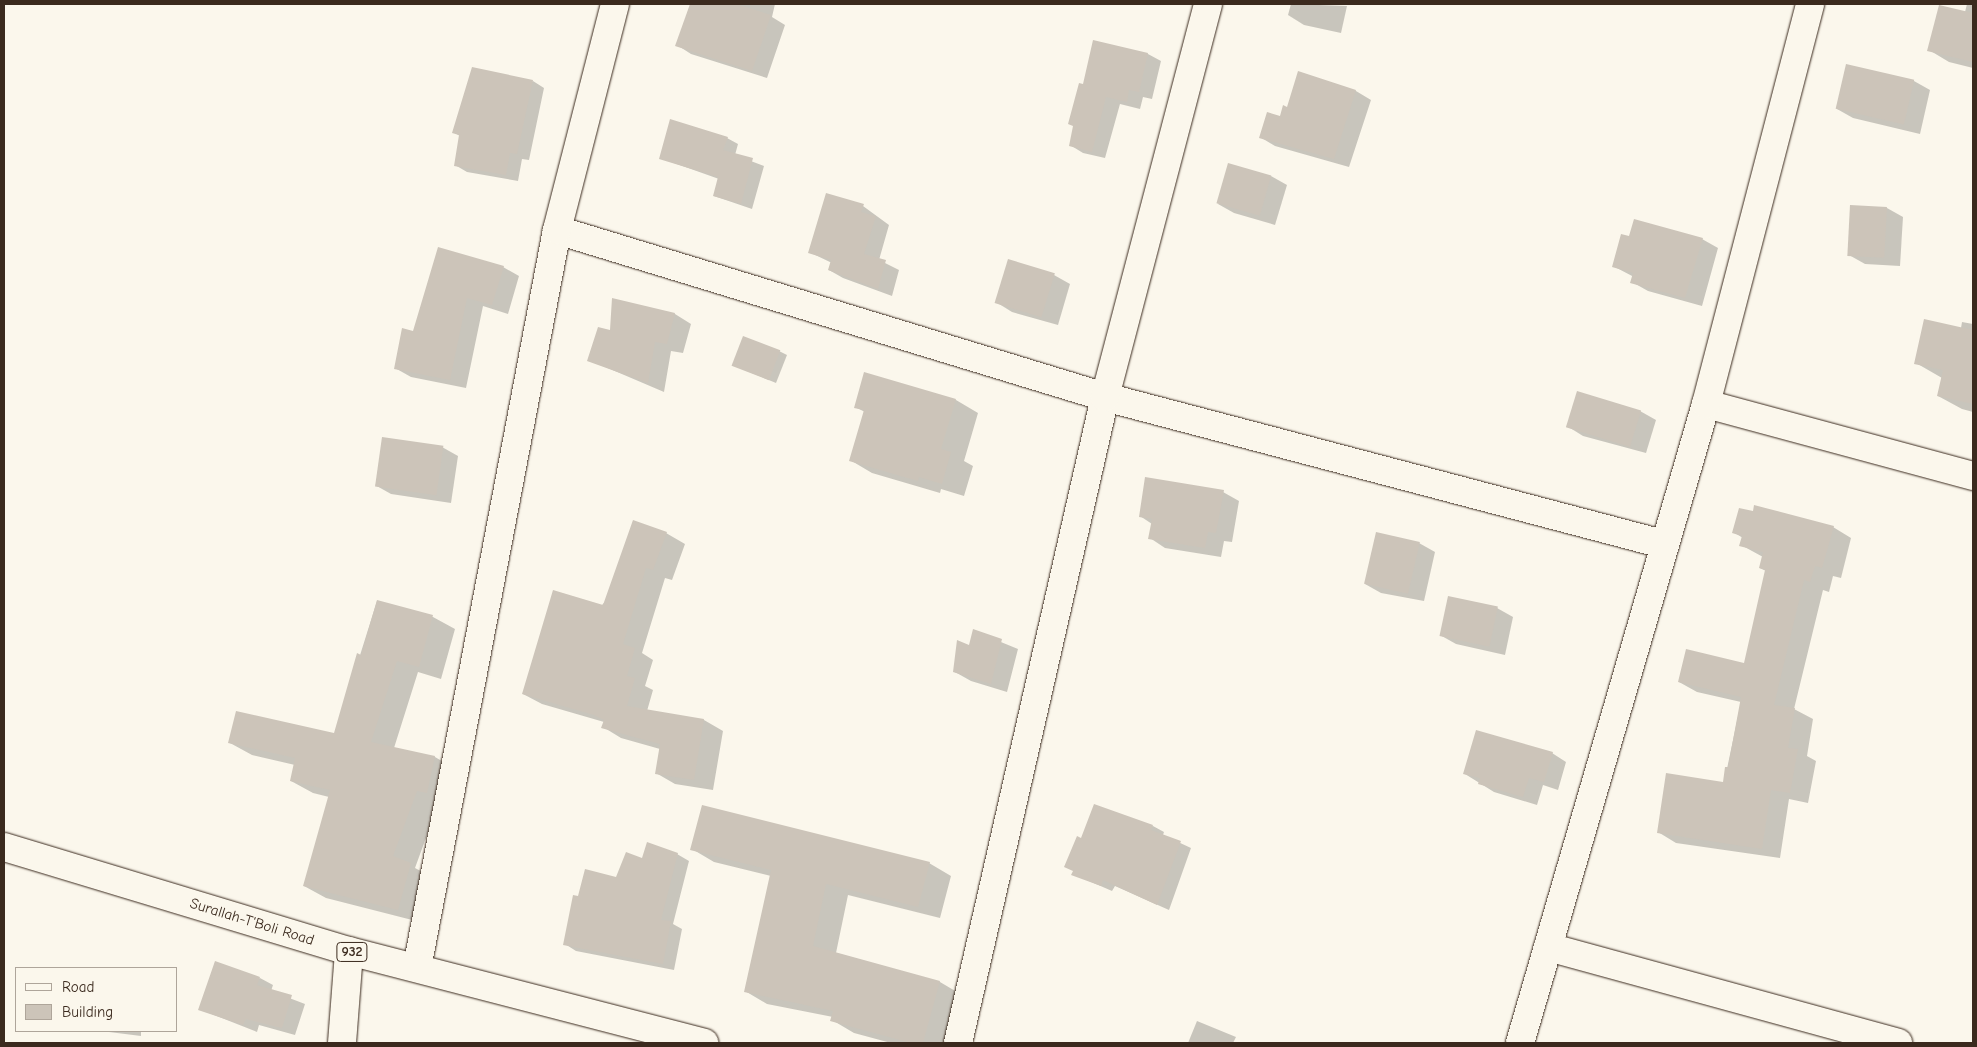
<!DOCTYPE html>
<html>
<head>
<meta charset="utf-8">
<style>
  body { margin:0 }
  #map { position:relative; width:1977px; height:1047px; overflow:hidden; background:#fbf7ec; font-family:"Comic Neue",sans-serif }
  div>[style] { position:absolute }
  .shadow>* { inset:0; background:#0003 }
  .building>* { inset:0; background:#ccc4b9; transform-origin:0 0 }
  .roads { filter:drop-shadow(0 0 1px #3b2a1e) drop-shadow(0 0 1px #3b2a1e) }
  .minor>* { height:28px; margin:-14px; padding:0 14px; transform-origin:14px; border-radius:14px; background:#fbf7ec }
  .primary>* { height:28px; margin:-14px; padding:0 14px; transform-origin:14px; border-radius:14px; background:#fbf7ec }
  span { translate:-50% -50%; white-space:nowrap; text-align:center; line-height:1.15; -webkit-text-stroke:4px #fbf7ec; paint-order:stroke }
  .shield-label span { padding:1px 4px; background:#fbf7ec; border:1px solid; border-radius:4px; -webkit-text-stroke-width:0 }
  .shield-label { font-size:14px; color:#3b2a1e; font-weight:700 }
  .street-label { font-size:15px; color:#3b2a1e }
  .frame { position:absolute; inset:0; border:5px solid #3b2a1e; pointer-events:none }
  .legend { position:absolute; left:15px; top:967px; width:162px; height:65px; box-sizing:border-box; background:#fbf7ec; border:1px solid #aea59a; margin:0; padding:6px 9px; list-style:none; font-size:15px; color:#3b2a1e }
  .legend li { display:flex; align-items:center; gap:10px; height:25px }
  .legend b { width:25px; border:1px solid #aea59a }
</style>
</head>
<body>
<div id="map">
  <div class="shadow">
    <div style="clip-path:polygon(691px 4px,775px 4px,772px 17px,785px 25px,767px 78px,691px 54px,677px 45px)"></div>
    <div style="clip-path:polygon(1291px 4px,1347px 6px,1341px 33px,1304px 25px,1288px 15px)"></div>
    <div style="clip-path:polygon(1967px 4px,1973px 4px,1973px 68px,1949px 62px,1929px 50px,1965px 12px)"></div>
    <div style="clip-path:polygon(1094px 41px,1148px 54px,1161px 61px,1152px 99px,1143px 97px,1140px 109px,1120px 104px,1105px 158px,1083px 153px,1070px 145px)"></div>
    <div style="clip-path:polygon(1847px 65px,1914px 81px,1930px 90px,1920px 134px,1853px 118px,1837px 109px)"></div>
    <div style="clip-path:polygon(1299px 72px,1356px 91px,1371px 100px,1349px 167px,1275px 146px,1260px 137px,1288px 108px)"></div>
    <div style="clip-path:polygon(533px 81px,544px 88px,529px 160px,522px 159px,518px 181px,467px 172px,455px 165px,460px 136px,453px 132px)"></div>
    <div style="clip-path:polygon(727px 138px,738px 144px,735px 155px,764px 166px,752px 209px,714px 196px,719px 179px,660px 158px)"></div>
    <div style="clip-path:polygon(1271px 176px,1287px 185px,1275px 225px,1234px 213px,1218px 204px)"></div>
    <div style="clip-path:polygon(863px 206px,889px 225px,879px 260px,899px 270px,892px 296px,843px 278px,829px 270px,832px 263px,809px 252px)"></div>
    <div style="clip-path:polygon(1852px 206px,1887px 208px,1903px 217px,1900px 266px,1865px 264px,1849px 255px)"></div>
    <div style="clip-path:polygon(1702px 239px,1718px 248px,1702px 306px,1648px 291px,1632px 282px,1634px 277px,1613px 266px)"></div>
    <div style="clip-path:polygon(503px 267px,519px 276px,508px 314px,483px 306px,466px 388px,411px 377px,395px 368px,414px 332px)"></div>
    <div style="clip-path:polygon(1054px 275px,1070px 284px,1058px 325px,1012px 312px,996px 302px)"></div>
    <div style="clip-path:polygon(613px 299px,675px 314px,691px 324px,683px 353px,671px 351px,664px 392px,589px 360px,611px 331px)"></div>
    <div style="clip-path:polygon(1962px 322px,1973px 324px,1973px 412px,1962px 409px,1938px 396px,1942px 378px,1916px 363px,1961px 328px)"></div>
    <div style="clip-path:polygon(779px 351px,787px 355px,776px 383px,733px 365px)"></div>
    <div style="clip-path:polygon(956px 400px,978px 413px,964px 461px,973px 466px,964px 496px,941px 489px,940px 493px,872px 473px,850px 460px,865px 412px,855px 407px)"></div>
    <div style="clip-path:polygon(1640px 411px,1656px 420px,1646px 453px,1583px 436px,1567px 426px)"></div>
    <div style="clip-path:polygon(442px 447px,458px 456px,451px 503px,391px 494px,375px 485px)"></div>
    <div style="clip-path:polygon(1223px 492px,1239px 501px,1232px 542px,1224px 541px,1221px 557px,1165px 548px,1150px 538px,1152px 524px,1140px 516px)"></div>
    <div style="clip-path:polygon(1833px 527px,1851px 538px,1841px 578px,1833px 576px,1829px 592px,1823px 590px,1794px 709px,1813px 719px,1807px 756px,1816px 761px,1808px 803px,1789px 799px,1780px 858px,1676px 843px,1658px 832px,1724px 783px,1741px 702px,1697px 692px,1679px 682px,1745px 665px,1766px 571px,1760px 568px,1763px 557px,1741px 545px,1743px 538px,1733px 532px)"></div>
    <div style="clip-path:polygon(666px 533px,685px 544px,672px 580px,665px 578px,642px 653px,653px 660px,645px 686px,653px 690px,647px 711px,704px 720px,723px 731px,713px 790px,675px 784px,656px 773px,660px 749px,621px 738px,603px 727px,604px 722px,542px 704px,523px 694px)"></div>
    <div style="clip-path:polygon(1419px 543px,1435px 552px,1424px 601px,1381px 593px,1365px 584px)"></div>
    <div style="clip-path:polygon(377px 601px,433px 617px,455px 629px,441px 679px,418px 672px,394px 748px,435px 757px,457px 770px,439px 802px,415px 868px,432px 877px,420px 922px,326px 898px,304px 886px,329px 797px,313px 793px,291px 781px,295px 765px,252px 755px,230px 743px,335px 735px)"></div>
    <div style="clip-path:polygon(1497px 608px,1513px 617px,1505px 655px,1456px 644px,1440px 635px)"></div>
    <div style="clip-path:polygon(974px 631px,1018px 649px,1007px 692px,971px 681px,955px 672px,970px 647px)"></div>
    <div style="clip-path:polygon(1552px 753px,1566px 762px,1558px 790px,1543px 785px,1537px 805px,1494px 792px,1465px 774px)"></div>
    <div style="clip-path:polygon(1153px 826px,1164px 832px,1163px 835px,1191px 848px,1169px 910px,1115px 886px,1112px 891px,1073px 874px,1082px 839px)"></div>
    <div style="clip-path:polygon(692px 849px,929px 863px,951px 876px,940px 918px,848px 895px,836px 953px,940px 982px,962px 995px,948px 1043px,891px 1043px,854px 1033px,832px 1020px,833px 1017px,767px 1004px,745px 991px,771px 876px,714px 862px)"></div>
    <div style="clip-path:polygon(677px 854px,689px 861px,673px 924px,682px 929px,674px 970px,576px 951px,565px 944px,579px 897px,617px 879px,643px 859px)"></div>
    <div style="clip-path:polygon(260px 978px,273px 985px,271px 991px,305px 1004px,295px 1035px,259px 1025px,257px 1032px,199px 1009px)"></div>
    <div style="clip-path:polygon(1197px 1021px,1236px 1037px,1233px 1043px,1188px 1043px)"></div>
    <div style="clip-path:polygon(101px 1031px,141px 1031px,141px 1036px)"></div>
  </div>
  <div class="building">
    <div style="clip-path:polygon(690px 4px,736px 4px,771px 15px,752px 71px,675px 46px)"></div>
    <div style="clip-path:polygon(1939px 5px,1973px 13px,1973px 62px,1927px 51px)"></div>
    <div style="clip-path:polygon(1093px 40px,1148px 53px,1139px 92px,1129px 90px,1127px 102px,1106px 97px,1092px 152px,1069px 146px,1073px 126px,1068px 124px,1079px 83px,1083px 84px)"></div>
    <div style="left:1846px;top:64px;width:70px;height:46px;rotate:13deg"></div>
    <div style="clip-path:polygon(472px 67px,533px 80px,517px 154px,510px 153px,506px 175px,454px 166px,459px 135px,452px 133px)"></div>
    <div style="clip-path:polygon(1298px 71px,1356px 90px,1334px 159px,1259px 138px,1267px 112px,1280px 116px,1283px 105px,1287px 107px)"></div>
    <div style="clip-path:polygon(670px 119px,728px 137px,723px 150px,753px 158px,741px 204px,713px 196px,718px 177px,659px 159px)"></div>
    <div style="left:1228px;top:163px;width:45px;height:42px;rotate:16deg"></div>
    <div style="clip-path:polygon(826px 193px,864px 204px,861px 212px,876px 216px,864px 254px,886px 260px,878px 289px,828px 270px,831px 260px,808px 253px)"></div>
    <div style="left:1850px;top:205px;width:37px;height:51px;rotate:3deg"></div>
    <div style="clip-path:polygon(1634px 219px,1703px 238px,1685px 298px,1630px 283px,1633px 273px,1612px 267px,1621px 234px,1629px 236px)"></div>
    <div style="clip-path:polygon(438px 247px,504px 266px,492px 305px,467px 298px,450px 380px,394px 369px,402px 328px,413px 331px)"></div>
    <div style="left:1008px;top:259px;width:49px;height:46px;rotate:17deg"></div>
    <div style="clip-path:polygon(612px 298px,675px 313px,667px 344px,655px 342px,648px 383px,587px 361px,598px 327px,610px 330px)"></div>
    <div style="clip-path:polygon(1924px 319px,1973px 330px,1973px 404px,1937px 396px,1943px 370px,1914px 364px)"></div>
    <div style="left:743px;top:336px;width:40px;height:32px;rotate:21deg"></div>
    <div style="clip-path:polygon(864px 372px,956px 399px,941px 449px,951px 452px,942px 484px,919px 477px,918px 481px,849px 461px,864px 410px,854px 408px)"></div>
    <div style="left:1577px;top:391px;width:67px;height:38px;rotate:17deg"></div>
    <div style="left:382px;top:437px;width:62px;height:50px;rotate:8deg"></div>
    <div style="clip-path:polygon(1145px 477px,1224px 490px,1216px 533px,1208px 532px,1205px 548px,1148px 539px,1152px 519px,1139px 517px)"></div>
    <div style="clip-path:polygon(1754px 505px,1834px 526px,1822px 568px,1815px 566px,1810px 582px,1804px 580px,1774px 705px,1795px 708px,1788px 748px,1798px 749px,1790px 793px,1771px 790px,1762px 849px,1657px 833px,1666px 773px,1723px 782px,1725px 767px,1728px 767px,1741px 697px,1678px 682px,1686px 649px,1744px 663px,1765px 570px,1759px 568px,1763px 552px,1739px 546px,1742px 536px,1732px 533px,1739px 508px,1753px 511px)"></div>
    <div style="clip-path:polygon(633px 520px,667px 532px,653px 570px,646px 568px,623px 644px,635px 648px,627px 676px,635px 678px,627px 706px,704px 719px,694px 780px,655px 774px,660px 744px,601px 728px,604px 720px,594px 715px,522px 694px,553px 590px,603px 605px)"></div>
    <div style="left:1376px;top:532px;width:45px;height:53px;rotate:13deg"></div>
    <div style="left:1448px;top:596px;width:51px;height:41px;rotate:12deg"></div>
    <div style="clip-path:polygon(377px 600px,433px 615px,419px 667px,397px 661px,371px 742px,435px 756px,427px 793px,417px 791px,393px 856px,411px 863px,398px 910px,303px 886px,330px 790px,290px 781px,295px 758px,228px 743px,236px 711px,334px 733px,357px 653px,361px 655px)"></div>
    <div style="clip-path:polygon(973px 629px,1002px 639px,991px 684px,953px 672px,957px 640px,969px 645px)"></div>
    <div style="clip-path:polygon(1476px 730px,1553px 752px,1544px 782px,1529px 778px,1523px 797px,1478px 784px,1480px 778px,1463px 774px)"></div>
    <div style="clip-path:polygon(1094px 804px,1153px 825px,1151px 830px,1181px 841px,1157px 905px,1103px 880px,1101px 886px,1071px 875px,1073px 871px,1064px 867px,1077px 836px,1081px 838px)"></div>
    <div style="clip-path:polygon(702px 805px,930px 862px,918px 907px,826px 884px,813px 946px,940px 981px,923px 1043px,911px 1043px,830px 1021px,833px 1011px,744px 992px,771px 870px,690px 850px)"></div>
    <div style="clip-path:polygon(647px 842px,678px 853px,661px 920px,671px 921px,663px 964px,563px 945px,573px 895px,578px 896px,585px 869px,616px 877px,626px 852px,642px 858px)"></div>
    <div style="clip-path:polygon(215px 961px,260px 977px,257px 985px,292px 995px,282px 1028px,246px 1019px,243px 1025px,198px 1010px)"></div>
  </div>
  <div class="roads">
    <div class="minor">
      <div style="left:557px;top:230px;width:573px;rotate:16.95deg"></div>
      <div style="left:1105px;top:397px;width:577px;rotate:14.76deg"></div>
      <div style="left:1706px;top:404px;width:277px;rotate:15.1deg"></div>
      <div style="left:1548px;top:947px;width:363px;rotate:15.3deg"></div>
      <div style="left:417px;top:968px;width:751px;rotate:-79.26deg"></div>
      <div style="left:557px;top:230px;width:233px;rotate:-75.6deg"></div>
      <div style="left:342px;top:1043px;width:92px;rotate:-85.6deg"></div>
      <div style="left:958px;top:1043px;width:663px;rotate:-77.18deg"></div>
      <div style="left:1105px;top:397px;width:406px;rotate:-75.3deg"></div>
      <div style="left:1520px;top:1043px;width:666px;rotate:-73.77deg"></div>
      <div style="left:1706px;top:404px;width:413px;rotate:-75.4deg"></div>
    </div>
    <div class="primary">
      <div style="left:4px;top:847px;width:360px;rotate:16.8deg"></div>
      <div style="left:349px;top:951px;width:367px;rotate:14.5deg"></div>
    </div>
  </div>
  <div class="shield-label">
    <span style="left:352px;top:952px">932</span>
  </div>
  <div class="street-label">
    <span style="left:252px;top:922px;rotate:17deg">Surallah-T'Boli Road</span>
  </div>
  <div class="frame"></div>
  <ul class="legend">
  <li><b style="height:6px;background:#fbf7ec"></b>Road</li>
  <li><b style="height:14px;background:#ccc4b9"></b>Building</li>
  </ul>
</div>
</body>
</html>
